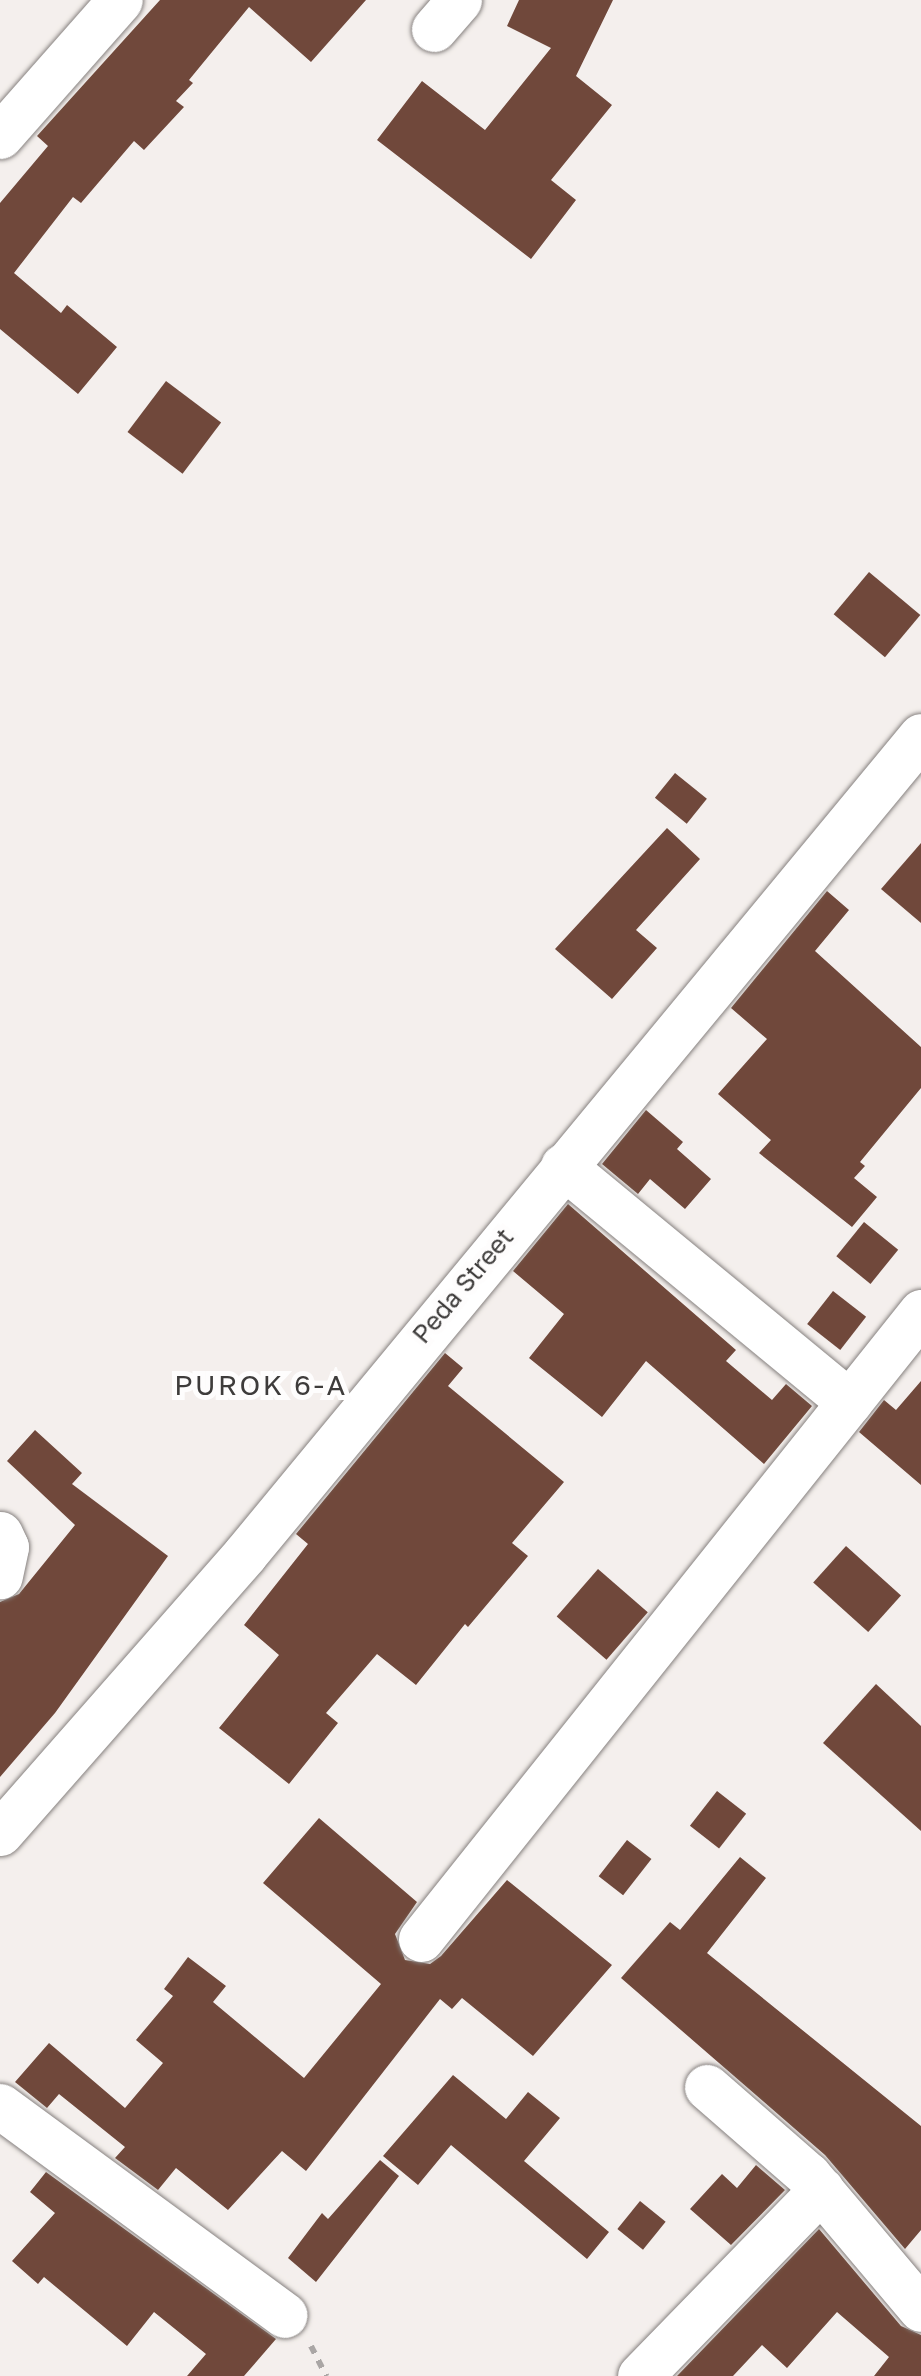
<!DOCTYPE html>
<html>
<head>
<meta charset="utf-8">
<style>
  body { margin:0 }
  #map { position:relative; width:921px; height:2376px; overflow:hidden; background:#f4efed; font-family:"Golos Text",sans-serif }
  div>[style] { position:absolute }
  .building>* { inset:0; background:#70483b; transform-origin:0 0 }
  .path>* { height:6px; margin-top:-3px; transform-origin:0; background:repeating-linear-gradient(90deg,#aaa6a5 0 8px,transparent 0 16px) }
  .roads { filter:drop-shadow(0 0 2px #86817f) drop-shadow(0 0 2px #86817f) }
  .minor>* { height:45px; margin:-22.5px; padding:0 22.5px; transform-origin:22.5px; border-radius:22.5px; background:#fff }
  span { translate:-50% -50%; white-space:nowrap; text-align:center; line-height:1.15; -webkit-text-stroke:10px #fefdfd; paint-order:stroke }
  .street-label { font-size:25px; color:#3e3c3b }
  .neighbourhood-label { font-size:28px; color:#3e3c3b; letter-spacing:2.5px }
</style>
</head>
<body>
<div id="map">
  <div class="building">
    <div style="clip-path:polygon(160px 0,366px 0,311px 62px,249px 7px,189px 80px,193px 83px,176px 101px,184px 107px,144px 150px,134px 141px,81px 203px,73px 197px,14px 273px,61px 313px,67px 305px,117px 347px,78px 394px,0 329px,0 203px,48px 146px,37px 136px)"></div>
    <div style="clip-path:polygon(519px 0,613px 0,576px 76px,612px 105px,551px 180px,576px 200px,531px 259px,377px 140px,422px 81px,485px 130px,551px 48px,507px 26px)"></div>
    <div style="left:166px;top:381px;width:69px;height:64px;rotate:37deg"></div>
    <div style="left:869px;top:572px;width:67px;height:55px;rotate:40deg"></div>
    <div style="left:675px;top:773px;width:41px;height:32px;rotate:39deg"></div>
    <div style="clip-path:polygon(667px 828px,700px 859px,636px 930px,657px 948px,612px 999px,555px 949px)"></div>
    <div style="clip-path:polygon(921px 843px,921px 923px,881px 889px)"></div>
    <div style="clip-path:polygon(827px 891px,849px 910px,815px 951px,921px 1047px,921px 1088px,860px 1162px,865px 1166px,854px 1178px,877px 1197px,852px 1227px,759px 1153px,771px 1140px,718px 1094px,767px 1039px,731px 1008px)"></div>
    <div style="clip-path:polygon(646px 1110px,683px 1142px,677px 1149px,711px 1179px,685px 1209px,650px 1179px,638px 1194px,602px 1164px)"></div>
    <div style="clip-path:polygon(568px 1204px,736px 1350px,726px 1361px,772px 1400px,786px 1384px,812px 1406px,764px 1464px,646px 1361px,602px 1417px,529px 1358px,564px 1314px,513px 1271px)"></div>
    <div style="left:864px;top:1222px;width:44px;height:44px;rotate:39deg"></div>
    <div style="left:833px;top:1291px;width:42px;height:42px;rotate:38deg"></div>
    <div style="clip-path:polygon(445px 1353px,463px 1368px,448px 1386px,564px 1482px,512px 1543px,528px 1556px,468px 1627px,465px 1624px,416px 1685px,377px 1654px,326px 1713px,338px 1723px,289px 1784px,219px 1728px,279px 1655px,244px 1625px,308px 1544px,296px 1534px)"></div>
    <div style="clip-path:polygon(921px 1381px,921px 1485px,859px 1432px,884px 1400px,896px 1410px)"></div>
    <div style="clip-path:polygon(35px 1430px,82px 1473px,72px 1484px,168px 1556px,55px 1713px,0 1777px,0 1602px,19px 1594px,75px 1525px,7px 1461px)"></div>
    <div style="left:846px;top:1546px;width:74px;height:49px;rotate:42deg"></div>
    <div style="left:598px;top:1569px;width:66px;height:63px;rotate:41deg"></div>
    <div style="clip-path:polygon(876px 1684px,921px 1726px,921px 1831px,823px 1743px)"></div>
    <div style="left:717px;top:1791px;width:37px;height:44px;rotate:38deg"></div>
    <div style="clip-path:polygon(319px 1818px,417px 1902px,395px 1934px,405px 1960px,430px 1964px,441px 1956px,507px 1880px,612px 1965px,533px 2056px,462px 1998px,452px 2009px,440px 1999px,306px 2171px,282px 2151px,228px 2210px,176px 2168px,158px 2190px,115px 2158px,125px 2147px,59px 2094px,47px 2108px,15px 2082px,49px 2043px,125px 2108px,163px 2063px,136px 2040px,173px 1996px,164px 1989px,188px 1957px,226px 1986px,213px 2002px,304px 2078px,381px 1984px,263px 1883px)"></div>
    <div style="left:627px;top:1840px;width:31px;height:46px;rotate:38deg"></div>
    <div style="clip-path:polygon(740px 1857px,766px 1878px,707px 1953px,921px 2126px,921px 2230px,905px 2249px,825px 2155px,621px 1978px,670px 1922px,680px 1930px)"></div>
    <div style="clip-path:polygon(453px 2075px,506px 2119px,528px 2092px,560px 2118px,524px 2161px,609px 2232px,587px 2259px,451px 2145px,418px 2185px,383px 2156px)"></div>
    <div style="clip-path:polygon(380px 2160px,399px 2176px,316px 2282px,288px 2258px,322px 2213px,328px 2219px)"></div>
    <div style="clip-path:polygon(756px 2165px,785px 2190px,731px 2245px,690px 2209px,722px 2174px,737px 2188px)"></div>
    <div style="clip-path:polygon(46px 2172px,276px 2339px,244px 2376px,187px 2376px,206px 2354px,154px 2312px,127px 2346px,44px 2277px,38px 2284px,12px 2261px,55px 2213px,30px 2192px)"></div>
    <div style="left:640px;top:2201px;width:33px;height:36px;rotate:39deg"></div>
    <div style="clip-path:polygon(819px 2229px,901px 2326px,921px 2335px,921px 2376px,874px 2376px,889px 2357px,837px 2312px,787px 2368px,762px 2345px,733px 2376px,677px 2376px)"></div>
  </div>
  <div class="path">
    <div style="left:311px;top:2346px;width:34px;rotate:63deg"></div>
  </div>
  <div class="roads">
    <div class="minor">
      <div style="left:434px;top:29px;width:38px;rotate:-49deg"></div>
      <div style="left:0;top:136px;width:181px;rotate:-48.6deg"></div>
      <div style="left:563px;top:1166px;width:371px;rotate:39.5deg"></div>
      <div style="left:0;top:1534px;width:14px;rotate:65deg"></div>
      <div style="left:6px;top:1547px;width:30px;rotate:102deg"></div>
      <div style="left:0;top:1833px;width:371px;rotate:-48.7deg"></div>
      <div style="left:245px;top:1554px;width:1061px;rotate:-50.43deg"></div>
      <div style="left:421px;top:1939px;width:802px;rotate:-51.43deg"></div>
      <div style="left:707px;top:2087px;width:134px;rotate:41.1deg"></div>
      <div style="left:808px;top:2175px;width:175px;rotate:49.9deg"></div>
      <div style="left:0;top:2106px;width:353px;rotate:36.3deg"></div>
      <div style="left:640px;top:2376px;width:260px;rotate:-45.8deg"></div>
    </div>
  </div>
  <div class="street-label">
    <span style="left:463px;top:1286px;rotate:-50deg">Peda Street</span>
  </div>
  <div class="neighbourhood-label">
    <span style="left:261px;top:1385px">PUROK 6-A</span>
  </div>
</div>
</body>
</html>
